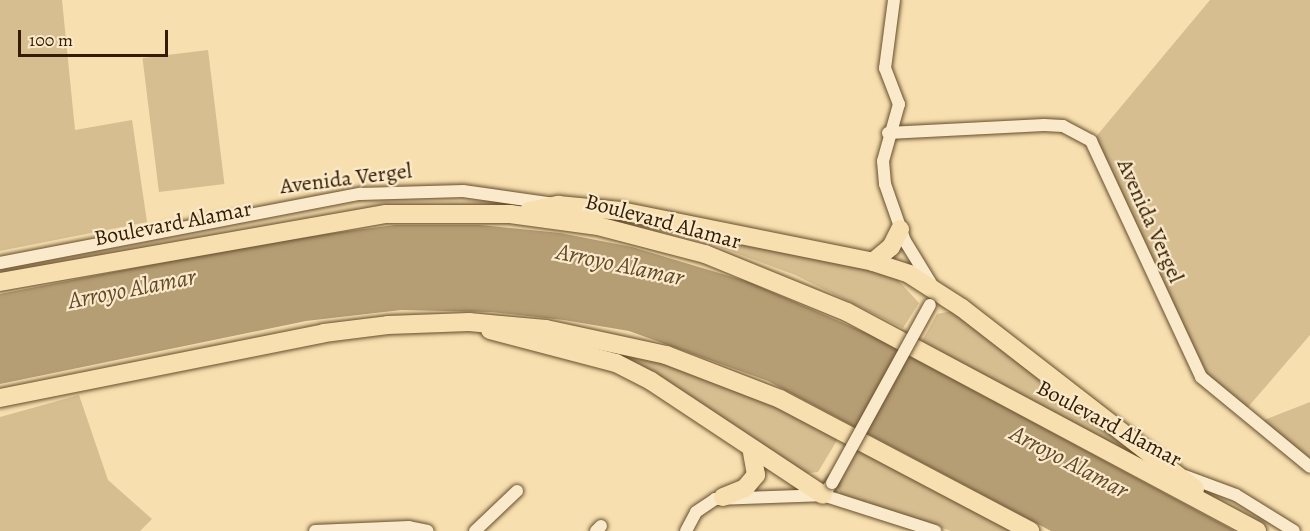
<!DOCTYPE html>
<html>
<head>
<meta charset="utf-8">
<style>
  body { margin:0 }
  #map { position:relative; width:1310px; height:531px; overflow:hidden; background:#f7dfaf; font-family:Alegreya,serif }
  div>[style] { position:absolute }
  .green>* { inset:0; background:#d6be91; transform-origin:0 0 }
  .water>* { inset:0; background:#b59d74 }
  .roads { filter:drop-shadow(0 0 2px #654d2c) drop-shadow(0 0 2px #654d2c) }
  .minor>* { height:12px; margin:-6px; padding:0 6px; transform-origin:6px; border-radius:6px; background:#faeacb }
  .highway>* { height:18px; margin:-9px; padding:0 9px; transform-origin:9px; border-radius:9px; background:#f7dfaf }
  .bridges { filter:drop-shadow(0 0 2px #654d2c) drop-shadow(0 0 2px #654d2c) }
  .minor-bridge>* { height:12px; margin:-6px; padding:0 6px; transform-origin:6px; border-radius:6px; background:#faeacb }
  span { translate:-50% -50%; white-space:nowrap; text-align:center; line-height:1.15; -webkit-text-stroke:4.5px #faeacb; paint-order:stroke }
  .street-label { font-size:22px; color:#341c01 }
  .water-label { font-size:24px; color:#614929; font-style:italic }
  .scale { position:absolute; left:18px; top:30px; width:150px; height:27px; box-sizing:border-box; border:3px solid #341c01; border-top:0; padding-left:8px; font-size:18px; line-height:21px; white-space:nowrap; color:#341c01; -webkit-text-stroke:4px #faeacb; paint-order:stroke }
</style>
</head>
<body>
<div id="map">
  <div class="green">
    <div style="clip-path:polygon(0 0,62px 0,75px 130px,132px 120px,147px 222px,0 251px)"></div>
    <div style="clip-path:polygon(1210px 0,1310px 0,1310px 335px,1242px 414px,1186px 354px,1089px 145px)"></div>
    <div style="left:208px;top:50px;width:135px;height:66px;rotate:83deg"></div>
    <div style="clip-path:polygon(677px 231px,858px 266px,897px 279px,919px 303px,903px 328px,795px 275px)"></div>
    <div style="clip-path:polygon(952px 311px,1165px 475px,922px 341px,937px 314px)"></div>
    <div style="clip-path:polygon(534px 334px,645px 355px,722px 381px,839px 437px,818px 472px,800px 474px,651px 376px)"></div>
    <div style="clip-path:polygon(79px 395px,108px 480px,152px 519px,140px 531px,0 531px,0 417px)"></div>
    <div style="clip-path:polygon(1310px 402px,1310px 458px,1262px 421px)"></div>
    <div style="clip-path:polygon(857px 448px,1011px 531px,951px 531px,841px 495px,836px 483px)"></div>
  </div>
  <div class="water">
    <div style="clip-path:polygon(395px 225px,480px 225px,560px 233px,632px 247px,749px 282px,871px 335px,1235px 531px,1051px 531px,768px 381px,629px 331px,564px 320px,491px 312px,401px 310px,306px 321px,0 384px,0 294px,279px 240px)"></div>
  </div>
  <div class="roads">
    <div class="minor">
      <div style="left:894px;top:0;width:69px;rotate:97.5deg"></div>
      <div style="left:885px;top:68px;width:39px;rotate:69deg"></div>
      <div style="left:899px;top:104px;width:59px;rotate:105.7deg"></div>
      <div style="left:883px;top:161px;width:23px;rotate:85deg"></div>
      <div style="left:885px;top:184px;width:60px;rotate:70.7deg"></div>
      <div style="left:905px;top:241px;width:52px;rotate:58.5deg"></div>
      <div style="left:888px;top:133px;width:156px;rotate:-2.9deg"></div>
      <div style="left:1044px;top:125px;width:19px;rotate:3deg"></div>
      <div style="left:1063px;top:126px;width:32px;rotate:28deg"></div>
      <div style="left:1091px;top:141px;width:260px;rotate:65deg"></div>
      <div style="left:1201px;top:377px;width:141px;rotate:39.5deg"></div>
      <div style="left:0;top:263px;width:367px;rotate:-10.9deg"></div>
      <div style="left:360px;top:194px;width:103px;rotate:-1.7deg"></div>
      <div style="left:463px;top:191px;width:92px;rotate:8.1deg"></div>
      <div style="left:1185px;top:476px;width:54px;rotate:20.4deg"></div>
      <div style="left:1236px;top:495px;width:68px;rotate:31.8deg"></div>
      <div style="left:823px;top:495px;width:118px;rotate:17.8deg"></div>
      <div style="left:315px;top:531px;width:94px;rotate:-2.4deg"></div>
      <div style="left:409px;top:527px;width:19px;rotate:12deg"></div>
      <div style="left:475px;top:531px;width:58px;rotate:-43.6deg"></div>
      <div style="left:596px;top:531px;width:7px;rotate:-45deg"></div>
      <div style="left:686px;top:531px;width:21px;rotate:-62deg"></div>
      <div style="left:696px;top:512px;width:23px;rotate:-34deg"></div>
      <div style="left:715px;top:499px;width:108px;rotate:-2.1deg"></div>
      <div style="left:823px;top:495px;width:15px;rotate:-53deg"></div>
    </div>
    <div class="highway">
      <div style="left:529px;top:211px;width:30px;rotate:-12deg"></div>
      <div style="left:558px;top:205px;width:63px;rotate:5.4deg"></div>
      <div style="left:621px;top:211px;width:257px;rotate:11.4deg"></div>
      <div style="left:873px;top:262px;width:38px;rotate:18deg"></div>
      <div style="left:909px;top:274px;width:63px;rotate:32.7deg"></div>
      <div style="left:962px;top:308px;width:295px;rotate:37.8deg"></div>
      <div style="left:873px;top:262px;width:23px;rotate:-40deg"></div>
      <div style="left:891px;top:247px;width:20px;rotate:-63deg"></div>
      <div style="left:0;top:282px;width:392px;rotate:-10deg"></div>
      <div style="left:386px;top:214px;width:124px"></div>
      <div style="left:510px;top:214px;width:89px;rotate:7.8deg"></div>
      <div style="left:598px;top:226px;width:111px;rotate:14.7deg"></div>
      <div style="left:705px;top:254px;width:153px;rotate:22.2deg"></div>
      <div style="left:847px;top:312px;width:465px;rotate:28.1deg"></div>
      <div style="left:490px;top:330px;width:130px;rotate:14.7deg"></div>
      <div style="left:616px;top:363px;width:39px;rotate:27deg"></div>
      <div style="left:651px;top:381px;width:206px;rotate:33.5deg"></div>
      <div style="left:0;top:398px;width:330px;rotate:-11.3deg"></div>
      <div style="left:324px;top:333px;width:64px;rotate:-7.1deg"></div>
      <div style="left:388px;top:325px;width:81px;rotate:-2.1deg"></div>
      <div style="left:469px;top:322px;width:77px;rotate:5.2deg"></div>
      <div style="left:546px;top:329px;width:123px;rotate:12.2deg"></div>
      <div style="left:666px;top:355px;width:122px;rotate:21.1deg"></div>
      <div style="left:780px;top:399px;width:283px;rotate:27.8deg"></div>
      <div style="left:723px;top:497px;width:24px;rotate:-22deg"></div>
      <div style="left:745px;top:488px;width:17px;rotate:-50deg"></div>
      <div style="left:756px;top:475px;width:27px;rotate:-100deg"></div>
    </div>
  </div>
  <div class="bridges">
    <div class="minor-bridge">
      <div style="left:832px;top:483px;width:203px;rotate:-61.2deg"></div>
    </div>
  </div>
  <div class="street-label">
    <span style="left:346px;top:179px;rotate:-7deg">Avenida Vergel</span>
    <span style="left:1150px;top:221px;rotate:66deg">Avenida Vergel</span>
    <span style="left:663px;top:222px;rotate:15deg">Boulevard Alamar</span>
    <span style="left:173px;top:224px;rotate:-11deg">Boulevard Alamar</span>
    <span style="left:1109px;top:424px;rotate:28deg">Boulevard Alamar</span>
  </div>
  <div class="water-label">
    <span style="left:620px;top:265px;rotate:12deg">Arroyo Alamar</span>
    <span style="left:132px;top:289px;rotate:-11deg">Arroyo Alamar</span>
    <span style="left:1069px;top:462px;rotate:28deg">Arroyo Alamar</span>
  </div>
  <div class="scale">100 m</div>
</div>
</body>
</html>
